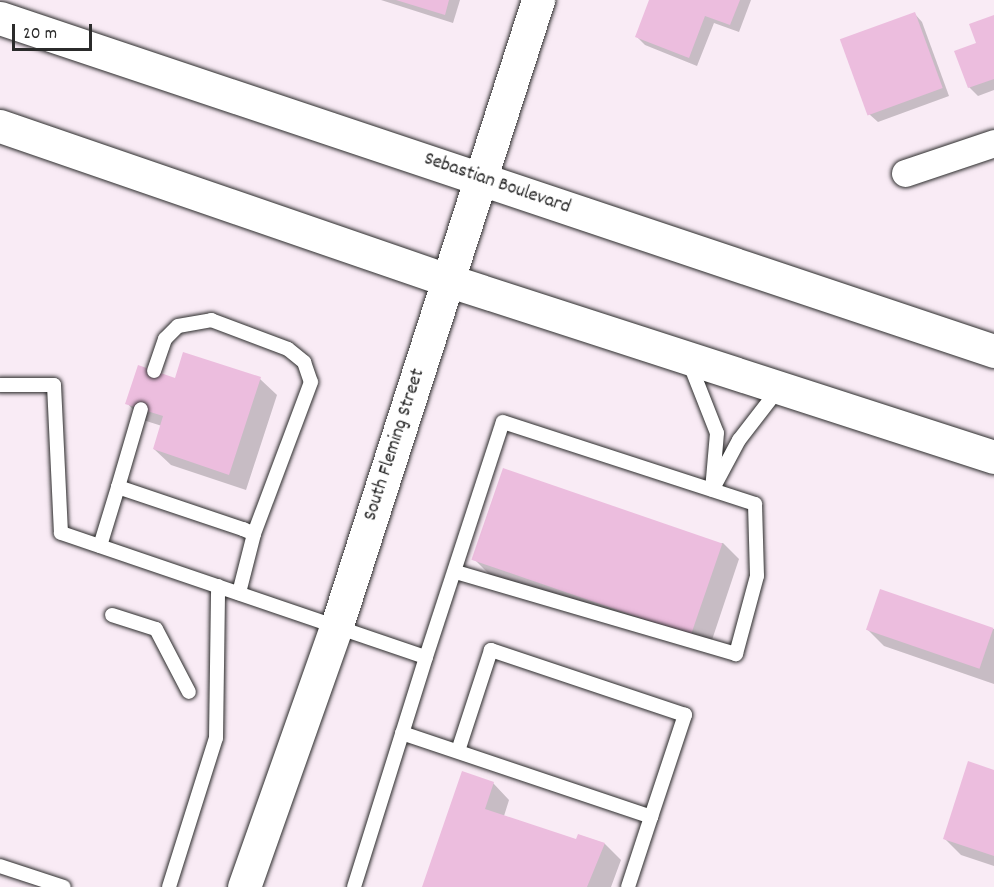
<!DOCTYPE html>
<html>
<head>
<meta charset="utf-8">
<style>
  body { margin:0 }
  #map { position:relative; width:994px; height:887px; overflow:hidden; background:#f9ebf5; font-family:Dekko,sans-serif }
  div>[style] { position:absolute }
  .shadow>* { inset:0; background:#0003 }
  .building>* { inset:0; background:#ecbdde; transform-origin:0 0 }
  .roads { filter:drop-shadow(0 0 2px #2b2b2b) drop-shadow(0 0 2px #2b2b2b) }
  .lane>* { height:14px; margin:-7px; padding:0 7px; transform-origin:7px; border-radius:7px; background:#fff }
  .street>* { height:27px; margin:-13.5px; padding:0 13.5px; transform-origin:13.5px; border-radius:13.5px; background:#fff }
  .secondary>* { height:33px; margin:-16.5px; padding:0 16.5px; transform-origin:16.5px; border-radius:16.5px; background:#fff }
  span { translate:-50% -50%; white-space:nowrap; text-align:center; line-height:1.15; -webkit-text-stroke:6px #fff; paint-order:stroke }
  .street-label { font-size:20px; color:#2b2b2b }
  .scale { position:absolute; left:12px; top:24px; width:80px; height:27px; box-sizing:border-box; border:3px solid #2b2b2b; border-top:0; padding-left:8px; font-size:18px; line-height:21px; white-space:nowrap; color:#2b2b2b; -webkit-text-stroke:4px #fff; paint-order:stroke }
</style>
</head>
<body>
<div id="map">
  <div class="shadow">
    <div style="clip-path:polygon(381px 0,460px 0,453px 23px)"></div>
    <div style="clip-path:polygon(651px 0,751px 0,739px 32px,714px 23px,697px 66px,645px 45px,637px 37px)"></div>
    <div style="clip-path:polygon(914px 13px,922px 22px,949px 96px,878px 122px,869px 114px)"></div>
    <div style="clip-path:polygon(994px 17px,994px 90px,978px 96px,969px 87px,978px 44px)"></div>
    <div style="clip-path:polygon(184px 354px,260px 379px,277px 395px,246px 490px,171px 465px,154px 449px,162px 426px,143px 420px,127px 403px,176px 380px)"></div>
    <div style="clip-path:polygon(723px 543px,739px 559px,709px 649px,491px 576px,475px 560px)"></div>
    <div style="clip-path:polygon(994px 629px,994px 684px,884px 646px,868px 630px)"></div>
    <div style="clip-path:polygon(994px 771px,994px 866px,961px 855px,944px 838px)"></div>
    <div style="clip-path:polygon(493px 783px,509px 800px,504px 816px,577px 841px,605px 844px,621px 860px,611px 887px,424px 887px)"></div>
  </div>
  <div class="building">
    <div style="clip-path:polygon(396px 0,449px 0,445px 15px)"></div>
    <div style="clip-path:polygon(649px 0,740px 0,730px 25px,705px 16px,689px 58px,635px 37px)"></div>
    <div style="left:915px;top:12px;width:81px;height:80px;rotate:70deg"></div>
    <div style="clip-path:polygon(994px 15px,994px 79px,968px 88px,954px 51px,976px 43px,969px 24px)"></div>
    <div style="clip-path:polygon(183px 352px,261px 377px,229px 475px,153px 449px,163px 416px,125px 404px,138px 365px,175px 378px)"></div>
    <div style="left:503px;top:468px;width:232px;height:97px;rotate:19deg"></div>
    <div style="left:880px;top:589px;width:120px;height:43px;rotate:19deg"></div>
    <div style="clip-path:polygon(968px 761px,994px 770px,994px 856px,943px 839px)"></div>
    <div style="clip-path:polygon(462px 771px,494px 782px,485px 809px,576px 839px,578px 834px,605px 843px,587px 887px,422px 887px)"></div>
  </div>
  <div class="roads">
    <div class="lane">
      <div style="left:689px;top:362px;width:76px;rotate:68.5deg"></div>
      <div style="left:717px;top:433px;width:57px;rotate:95deg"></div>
      <div style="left:154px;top:371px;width:34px;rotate:-71deg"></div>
      <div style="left:165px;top:339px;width:18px;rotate:-45deg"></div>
      <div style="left:178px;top:326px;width:34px;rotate:-10deg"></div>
      <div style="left:211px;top:320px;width:82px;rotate:20.6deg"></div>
      <div style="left:288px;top:349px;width:21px;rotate:39deg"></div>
      <div style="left:304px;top:362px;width:21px;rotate:71deg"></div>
      <div style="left:311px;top:382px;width:162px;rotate:110.6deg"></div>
      <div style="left:0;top:385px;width:54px"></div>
      <div style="left:54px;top:385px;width:148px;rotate:87.3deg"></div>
      <div style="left:61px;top:533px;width:385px;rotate:18.8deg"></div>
      <div style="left:426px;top:657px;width:247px;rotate:-71.9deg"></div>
      <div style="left:503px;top:422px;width:265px;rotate:18deg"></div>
      <div style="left:755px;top:504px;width:72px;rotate:88.4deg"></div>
      <div style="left:757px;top:576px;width:81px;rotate:105.1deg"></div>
      <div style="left:736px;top:654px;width:292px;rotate:-163.7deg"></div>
      <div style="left:716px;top:483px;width:49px;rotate:-61.9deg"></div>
      <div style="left:739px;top:440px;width:67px;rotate:-52.3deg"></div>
      <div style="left:118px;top:487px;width:81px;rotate:-73.6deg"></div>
      <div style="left:100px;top:546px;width:62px;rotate:-73deg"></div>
      <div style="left:118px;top:487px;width:132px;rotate:18.6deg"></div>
      <div style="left:243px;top:529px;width:12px;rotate:24deg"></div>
      <div style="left:254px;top:534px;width:61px;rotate:104.3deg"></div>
      <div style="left:112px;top:615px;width:46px;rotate:17.7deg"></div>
      <div style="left:156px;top:629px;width:71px;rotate:62.4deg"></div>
      <div style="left:402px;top:733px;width:263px;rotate:18.6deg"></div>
      <div style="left:651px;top:817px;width:108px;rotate:-71.6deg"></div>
      <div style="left:685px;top:715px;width:205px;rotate:-161.5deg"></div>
      <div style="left:491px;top:650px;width:106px;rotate:108.1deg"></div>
      <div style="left:0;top:866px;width:67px;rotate:18.2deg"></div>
      <div style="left:169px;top:887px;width:156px;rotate:-72.5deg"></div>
      <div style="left:216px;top:738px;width:152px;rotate:-89.2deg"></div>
      <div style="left:354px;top:887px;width:241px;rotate:-72.6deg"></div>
      <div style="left:628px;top:887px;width:74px;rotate:-71.8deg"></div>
    </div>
    <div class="street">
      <div style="left:905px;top:173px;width:94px;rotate:-18.6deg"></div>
    </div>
    <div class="secondary">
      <div style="left:0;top:18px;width:1048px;rotate:18.52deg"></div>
      <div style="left:0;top:126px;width:473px;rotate:19deg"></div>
      <div style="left:447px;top:280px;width:575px;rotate:17.93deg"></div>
      <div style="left:244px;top:887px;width:278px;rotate:-70.5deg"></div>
      <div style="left:337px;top:625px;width:657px;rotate:-72.17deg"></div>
    </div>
  </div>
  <div class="street-label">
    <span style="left:497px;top:184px;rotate:19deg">Sebastian Boulevard</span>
    <span style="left:395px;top:445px;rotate:-72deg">South Fleming Street</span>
  </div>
  <div class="scale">20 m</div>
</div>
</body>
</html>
